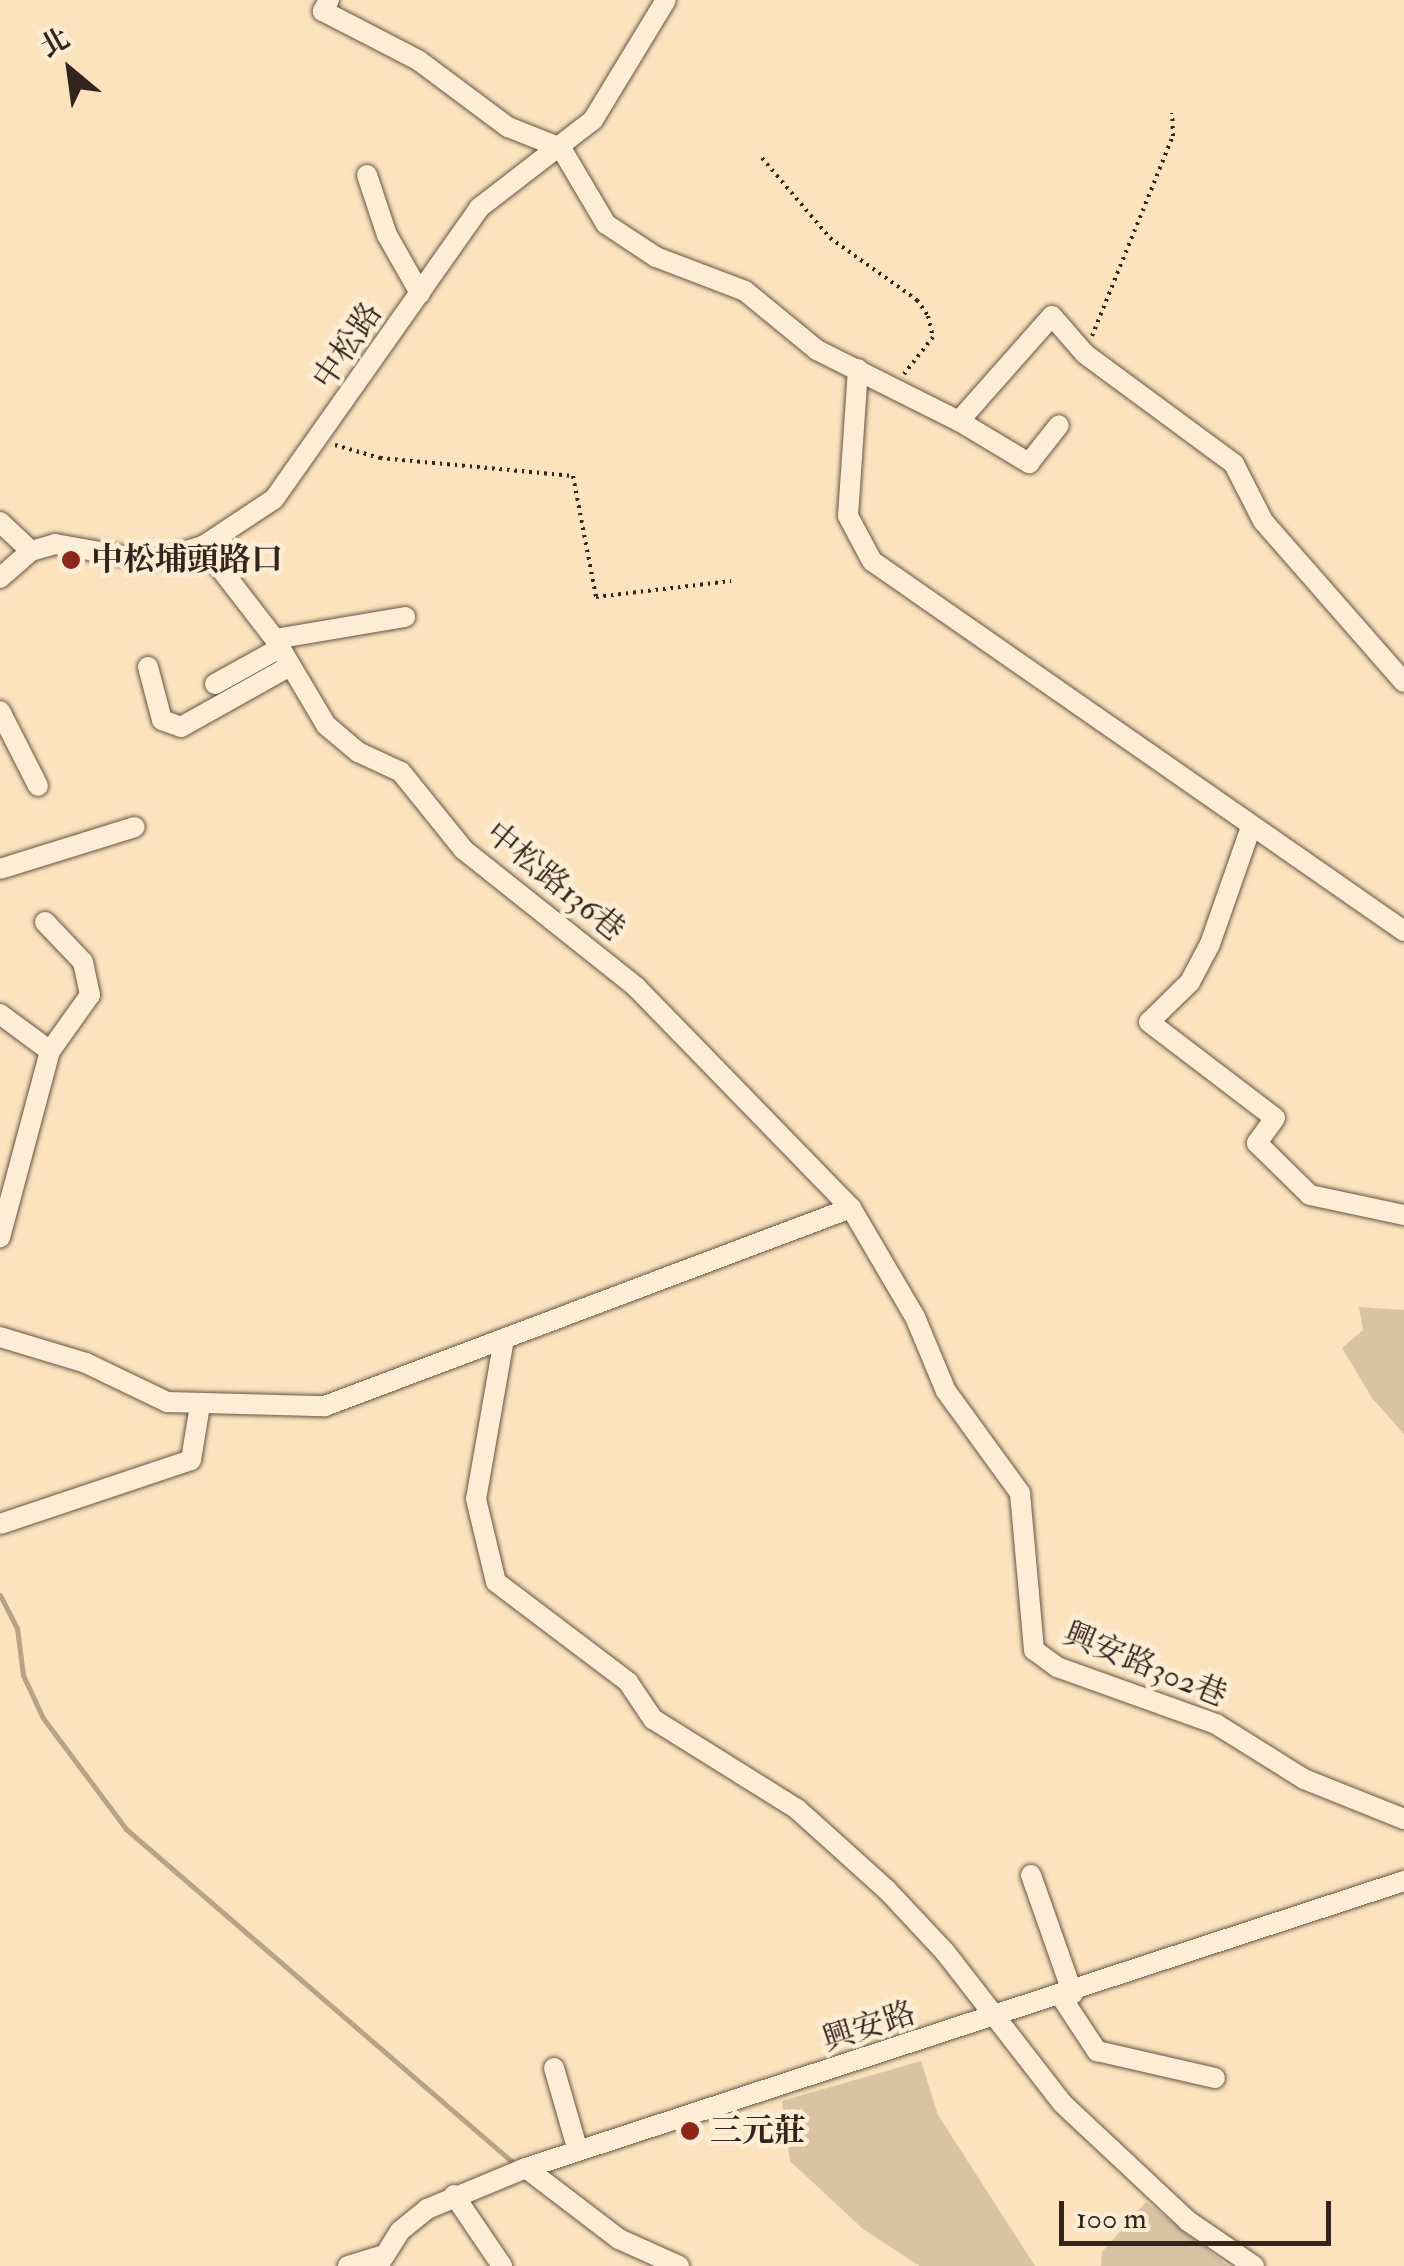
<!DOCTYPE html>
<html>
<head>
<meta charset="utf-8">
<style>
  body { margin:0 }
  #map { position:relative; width:1404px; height:2266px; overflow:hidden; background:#fce3be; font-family:"IM FELL Double Pica","Noto Serif TC",serif }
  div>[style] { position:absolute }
  .green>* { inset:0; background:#dac3a3 }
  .stream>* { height:5px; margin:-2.5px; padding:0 2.5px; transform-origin:2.5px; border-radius:2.5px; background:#b8a288 }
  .path>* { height:4px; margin-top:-2px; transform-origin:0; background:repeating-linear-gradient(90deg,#33251e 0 2.5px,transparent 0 7.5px) }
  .roads { filter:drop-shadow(0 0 2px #655446) drop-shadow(0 0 2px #655446) }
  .minor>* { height:20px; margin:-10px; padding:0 10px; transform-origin:10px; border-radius:10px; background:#fdedd5 }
  .dots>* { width:28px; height:28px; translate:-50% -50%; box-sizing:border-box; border:5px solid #fdedd5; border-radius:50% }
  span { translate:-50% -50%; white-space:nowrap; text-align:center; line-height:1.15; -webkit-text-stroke:9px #fdedd5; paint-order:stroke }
  .street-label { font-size:32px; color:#33251e }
  .poi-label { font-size:32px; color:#33251e; font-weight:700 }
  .left { translate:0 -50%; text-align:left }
  .north { position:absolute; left:20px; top:20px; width:100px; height:100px; -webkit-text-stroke:8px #fdedd5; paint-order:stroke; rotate:331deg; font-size:28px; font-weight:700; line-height:40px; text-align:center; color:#33251e }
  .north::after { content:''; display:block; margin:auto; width:35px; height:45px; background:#33251e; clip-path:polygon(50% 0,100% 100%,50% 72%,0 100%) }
  .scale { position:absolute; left:1059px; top:2201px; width:272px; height:45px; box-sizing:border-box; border:5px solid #33251e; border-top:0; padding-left:12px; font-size:30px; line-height:35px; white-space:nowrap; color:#33251e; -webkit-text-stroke:8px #fdedd5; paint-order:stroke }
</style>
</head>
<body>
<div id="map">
  <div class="green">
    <div style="clip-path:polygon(1359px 1307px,1404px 1310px,1404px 1434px,1372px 1398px,1342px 1348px,1363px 1330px)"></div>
    <div style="clip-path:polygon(921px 2061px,938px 2115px,1035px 2266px,920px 2266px,864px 2230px,790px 2161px,782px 2101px)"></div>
    <div style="clip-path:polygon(1146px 2202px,1228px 2266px,1101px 2266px,1102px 2252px)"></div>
  </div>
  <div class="stream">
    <div style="left:0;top:1595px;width:37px;rotate:63deg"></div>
    <div style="left:17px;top:1628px;width:47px;rotate:82.7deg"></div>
    <div style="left:23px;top:1675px;width:47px;rotate:65.1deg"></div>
    <div style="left:43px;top:1718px;width:139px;rotate:53.2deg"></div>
    <div style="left:126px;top:1829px;width:515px;rotate:40.75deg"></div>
  </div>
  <div class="path">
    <div style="left:762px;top:158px;width:105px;rotate:49.6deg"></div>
    <div style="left:830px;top:238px;width:107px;rotate:35.5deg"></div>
    <div style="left:917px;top:300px;width:19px;rotate:55deg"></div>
    <div style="left:928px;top:316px;width:22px;rotate:77deg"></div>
    <div style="left:933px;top:337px;width:47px;rotate:128.1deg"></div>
    <div style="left:1092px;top:336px;width:216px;rotate:-68deg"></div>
    <div style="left:1173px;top:136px;width:23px;rotate:-92deg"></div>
    <div style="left:335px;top:445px;width:47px;rotate:16.1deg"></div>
    <div style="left:380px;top:458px;width:194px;rotate:5.3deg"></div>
    <div style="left:573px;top:476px;width:123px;rotate:79.2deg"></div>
    <div style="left:596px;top:597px;width:136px;rotate:-6.8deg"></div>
  </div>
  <div class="roads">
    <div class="minor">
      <div style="left:329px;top:0;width:13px;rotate:119deg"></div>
      <div style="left:323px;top:11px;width:107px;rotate:27.3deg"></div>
      <div style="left:418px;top:60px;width:112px;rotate:36.7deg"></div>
      <div style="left:508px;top:127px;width:57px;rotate:21.6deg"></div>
      <div style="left:561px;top:148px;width:88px;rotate:59.4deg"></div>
      <div style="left:606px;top:224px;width:60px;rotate:33.4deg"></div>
      <div style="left:656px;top:257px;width:95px;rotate:20.9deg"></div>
      <div style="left:745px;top:291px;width:93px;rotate:39.3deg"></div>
      <div style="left:817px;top:350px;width:159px;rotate:26.6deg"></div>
      <div style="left:959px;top:421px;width:140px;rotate:-48.5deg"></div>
      <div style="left:1052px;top:316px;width:50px;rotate:49deg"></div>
      <div style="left:1085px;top:354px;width:185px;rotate:36.4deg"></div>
      <div style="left:1234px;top:464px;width:64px;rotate:63deg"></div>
      <div style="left:1263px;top:521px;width:214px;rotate:48.8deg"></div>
      <div style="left:367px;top:175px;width:63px;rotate:71.6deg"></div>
      <div style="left:387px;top:235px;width:67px;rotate:60.4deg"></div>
      <div style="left:858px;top:369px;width:147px;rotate:93.9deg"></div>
      <div style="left:848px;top:516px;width:51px;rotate:61.9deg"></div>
      <div style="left:872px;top:561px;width:648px;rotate:34.82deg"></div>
      <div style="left:959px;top:421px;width:82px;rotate:31deg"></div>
      <div style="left:1029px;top:463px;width:48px;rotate:-51.7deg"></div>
      <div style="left:0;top:522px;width:42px;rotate:43.1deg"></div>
      <div style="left:203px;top:546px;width:118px;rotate:52.3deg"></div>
      <div style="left:275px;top:639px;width:100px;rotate:59.3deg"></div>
      <div style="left:326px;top:725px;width:42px;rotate:40.2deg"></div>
      <div style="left:358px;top:752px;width:47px;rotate:24.9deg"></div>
      <div style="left:401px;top:772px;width:100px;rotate:51.1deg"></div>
      <div style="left:464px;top:850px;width:220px;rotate:38.5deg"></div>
      <div style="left:636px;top:987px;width:308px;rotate:45.8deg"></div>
      <div style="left:851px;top:1208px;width:126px;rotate:59.6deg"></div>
      <div style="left:915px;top:1317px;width:80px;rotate:67.3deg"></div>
      <div style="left:946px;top:1391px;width:126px;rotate:54deg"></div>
      <div style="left:1020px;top:1493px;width:158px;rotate:84.9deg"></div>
      <div style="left:1034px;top:1650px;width:29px;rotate:36deg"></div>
      <div style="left:1057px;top:1667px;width:169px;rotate:19.7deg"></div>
      <div style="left:1216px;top:1724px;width:104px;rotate:32deg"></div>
      <div style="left:1304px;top:1779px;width:108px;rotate:21.8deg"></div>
      <div style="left:0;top:578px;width:41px;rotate:-41.1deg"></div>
      <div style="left:31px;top:551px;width:25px;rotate:-16deg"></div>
      <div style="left:55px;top:544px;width:91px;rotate:10.1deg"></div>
      <div style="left:145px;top:560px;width:25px;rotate:-9deg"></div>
      <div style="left:170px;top:556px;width:34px;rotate:-17deg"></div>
      <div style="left:203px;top:546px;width:85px;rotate:-33.5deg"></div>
      <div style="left:274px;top:499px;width:356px;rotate:-54.8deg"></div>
      <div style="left:479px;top:208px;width:144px;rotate:-37.7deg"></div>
      <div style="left:593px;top:120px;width:140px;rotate:-58.7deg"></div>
      <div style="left:275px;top:639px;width:132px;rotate:-9.6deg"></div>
      <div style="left:148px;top:667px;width:55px;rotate:75.2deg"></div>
      <div style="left:162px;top:720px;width:20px;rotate:20deg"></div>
      <div style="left:181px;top:727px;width:125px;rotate:-29.2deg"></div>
      <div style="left:215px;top:684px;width:74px;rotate:-29deg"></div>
      <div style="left:0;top:711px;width:84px;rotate:63.1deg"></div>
      <div style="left:1251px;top:827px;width:124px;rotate:109.3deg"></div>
      <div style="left:1210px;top:944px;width:43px;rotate:117.8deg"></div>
      <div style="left:1190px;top:982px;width:57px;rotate:135.7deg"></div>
      <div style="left:1149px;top:1022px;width:158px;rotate:37.3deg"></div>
      <div style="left:1275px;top:1118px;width:31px;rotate:126deg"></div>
      <div style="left:1257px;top:1143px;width:74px;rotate:44.5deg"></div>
      <div style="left:1310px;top:1195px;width:96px;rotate:12deg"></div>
      <div style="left:0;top:869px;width:141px;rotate:-17.3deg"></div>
      <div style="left:45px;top:922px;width:55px;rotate:46.5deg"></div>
      <div style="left:83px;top:962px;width:34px;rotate:78deg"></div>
      <div style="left:90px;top:995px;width:69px;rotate:125.5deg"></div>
      <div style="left:0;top:1014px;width:62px;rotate:36.5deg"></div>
      <div style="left:50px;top:1051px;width:193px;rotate:105deg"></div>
      <div style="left:0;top:1337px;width:90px;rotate:16.8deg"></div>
      <div style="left:86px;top:1363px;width:90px;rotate:25.7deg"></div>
      <div style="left:167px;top:1402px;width:158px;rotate:1.5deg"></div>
      <div style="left:325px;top:1406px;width:562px;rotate:-20.63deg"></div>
      <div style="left:504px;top:1339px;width:162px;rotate:99.9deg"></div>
      <div style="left:476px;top:1499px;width:85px;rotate:76.5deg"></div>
      <div style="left:496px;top:1582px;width:166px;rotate:37.1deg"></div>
      <div style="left:628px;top:1682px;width:45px;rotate:56deg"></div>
      <div style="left:653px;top:1719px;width:170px;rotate:32deg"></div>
      <div style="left:797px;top:1809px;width:121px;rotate:42deg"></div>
      <div style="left:887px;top:1890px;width:85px;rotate:46.9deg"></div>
      <div style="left:945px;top:1952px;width:191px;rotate:52.2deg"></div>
      <div style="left:1062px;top:2103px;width:173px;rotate:43.1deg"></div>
      <div style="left:1188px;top:2221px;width:80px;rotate:34.3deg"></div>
      <div style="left:0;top:1524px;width:201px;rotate:-18.5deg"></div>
      <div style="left:191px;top:1460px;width:56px;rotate:-80.7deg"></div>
      <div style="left:1031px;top:1875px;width:126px;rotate:70.6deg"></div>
      <div style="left:1062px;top:1998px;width:64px;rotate:56.6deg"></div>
      <div style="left:1097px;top:2051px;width:121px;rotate:12.9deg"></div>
      <div style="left:554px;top:2068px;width:86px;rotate:73.9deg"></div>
      <div style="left:526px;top:2168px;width:117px;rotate:37.4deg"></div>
      <div style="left:619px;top:2239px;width:66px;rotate:24.2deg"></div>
      <div style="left:454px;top:2195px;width:86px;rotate:55.9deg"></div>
      <div style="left:348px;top:2266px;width:34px;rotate:-17deg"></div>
      <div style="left:378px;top:2266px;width:41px;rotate:-57.8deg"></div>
      <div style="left:400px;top:2231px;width:35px;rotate:-39deg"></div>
      <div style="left:427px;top:2209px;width:107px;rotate:-22.5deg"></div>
      <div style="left:526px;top:2168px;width:924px;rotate:-18.1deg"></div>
    </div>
  </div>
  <div class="dots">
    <div style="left:71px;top:560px;background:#8f2418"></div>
    <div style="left:690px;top:2131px;background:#8f2418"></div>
  </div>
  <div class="street-label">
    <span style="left:348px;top:346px;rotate:-56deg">中松路</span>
    <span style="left:555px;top:882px;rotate:39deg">中松路136巷</span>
    <span style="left:1145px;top:1665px;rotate:22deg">興安路302巷</span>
    <span style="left:869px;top:2027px;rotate:-18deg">興安路</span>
  </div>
  <div class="poi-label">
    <span class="left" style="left:91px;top:560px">中松埔頭路口</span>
    <span class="left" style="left:710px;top:2131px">三元莊</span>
  </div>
  <div class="north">北</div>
  <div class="scale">100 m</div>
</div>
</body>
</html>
